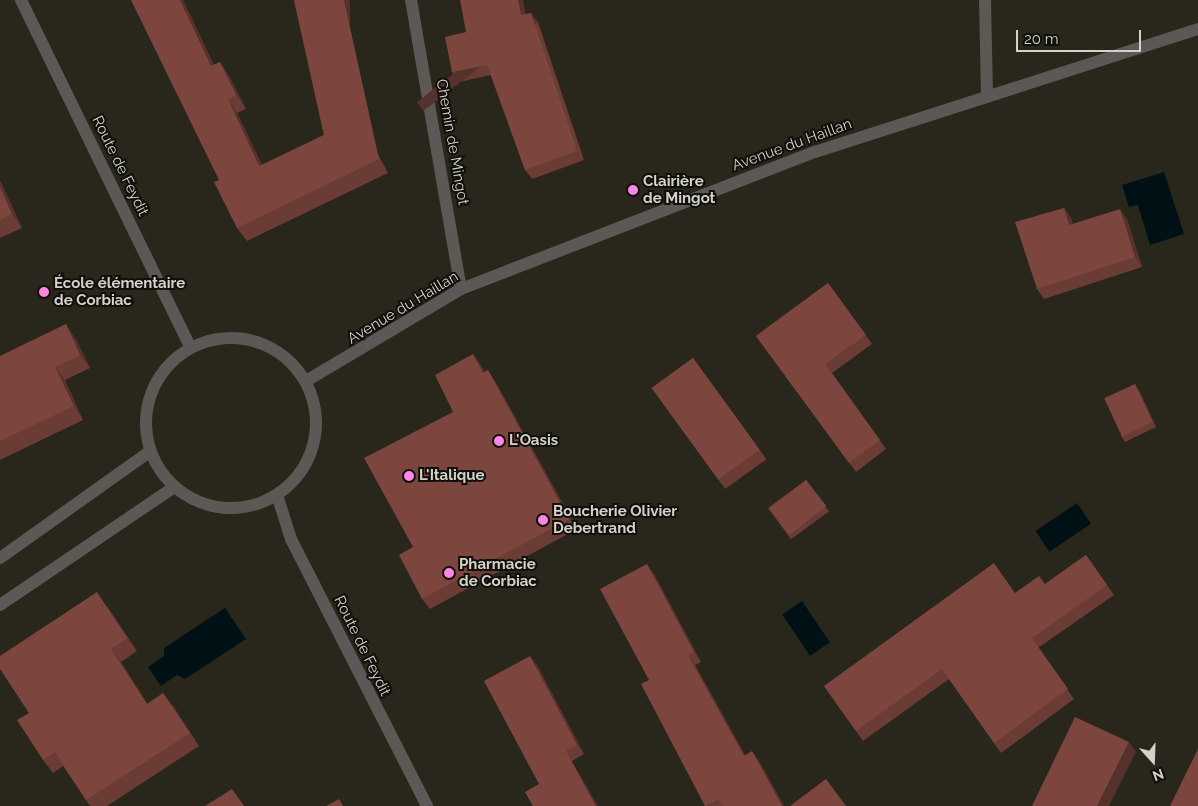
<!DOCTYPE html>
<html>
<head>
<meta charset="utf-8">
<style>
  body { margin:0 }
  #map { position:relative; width:1198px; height:806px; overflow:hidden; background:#29261c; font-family:Raleway,sans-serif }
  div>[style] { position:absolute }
  .water>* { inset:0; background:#001115; transform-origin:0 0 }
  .minor>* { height:12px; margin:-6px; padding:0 6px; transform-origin:6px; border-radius:6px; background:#5d5855 }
  .minor>.ring { margin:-6px; padding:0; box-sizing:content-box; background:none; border:12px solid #5d5855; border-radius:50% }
  .wall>* { inset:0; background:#6b3c35; transform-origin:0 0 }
  .shaded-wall>* { inset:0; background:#57312b; transform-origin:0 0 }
  .building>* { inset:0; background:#7c463e; transform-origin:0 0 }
  .dots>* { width:14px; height:14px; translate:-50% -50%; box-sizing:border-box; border:2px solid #110f0a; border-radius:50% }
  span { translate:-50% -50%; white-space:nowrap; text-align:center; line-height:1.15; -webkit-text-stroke:4px #110f0a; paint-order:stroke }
  .street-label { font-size:15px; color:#d3d1cb }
  .poi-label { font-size:15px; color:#d3d1cb; font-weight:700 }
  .left { translate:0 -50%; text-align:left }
  .north { position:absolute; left:1128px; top:736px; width:50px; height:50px; -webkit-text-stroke:4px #110f0a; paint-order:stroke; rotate:160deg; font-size:14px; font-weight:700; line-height:20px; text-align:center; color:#d3d1cb }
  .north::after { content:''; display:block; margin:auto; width:18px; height:22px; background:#d3d1cb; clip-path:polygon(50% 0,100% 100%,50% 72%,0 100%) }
  .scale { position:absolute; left:1016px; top:30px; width:125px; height:22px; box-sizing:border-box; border:2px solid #d3d1cb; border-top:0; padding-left:6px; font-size:15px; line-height:18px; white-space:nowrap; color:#d3d1cb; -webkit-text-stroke:4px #110f0a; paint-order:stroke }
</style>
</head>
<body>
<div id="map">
  <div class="water">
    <div style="clip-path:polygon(1164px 172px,1184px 234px,1150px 245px,1138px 205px,1129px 207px,1122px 185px)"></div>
    <div style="left:1077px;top:503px;width:25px;height:50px;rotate:56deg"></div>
    <div style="left:802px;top:601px;width:50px;height:24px;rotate:56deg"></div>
    <div style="clip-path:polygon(225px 608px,246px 639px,185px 679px,177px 675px,161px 686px,148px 667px,164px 656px,164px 648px)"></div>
  </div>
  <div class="minor">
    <div style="left:21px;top:0;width:386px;rotate:64deg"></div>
    <div style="left:411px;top:0;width:293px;rotate:80.2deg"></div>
    <div style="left:985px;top:0;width:94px;rotate:88.8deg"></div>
    <div class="ring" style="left:146px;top:338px;width:158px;height:158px"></div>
    <div style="left:306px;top:381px;width:180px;rotate:-30.7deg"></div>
    <div style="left:461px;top:289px;width:380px;rotate:-21.2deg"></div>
    <div style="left:815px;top:152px;width:402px;rotate:-17.8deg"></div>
    <div style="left:277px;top:495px;width:46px;rotate:72.3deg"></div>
    <div style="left:291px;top:539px;width:300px;rotate:63deg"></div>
    <div style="left:0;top:558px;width:183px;rotate:-35.4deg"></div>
    <div style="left:0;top:605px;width:210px;rotate:-34.1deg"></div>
  </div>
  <div class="wall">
    <div style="clip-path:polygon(183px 0,214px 65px,229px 76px,246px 109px,237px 113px,262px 165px,324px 135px,294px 0,388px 173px,247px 241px,237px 228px,219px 180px)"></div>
    <div style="clip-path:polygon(523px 0,525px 14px,538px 22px,584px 160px,532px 179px,525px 170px,491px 75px,459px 82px,452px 72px,466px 32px)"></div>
    <div style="clip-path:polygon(0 181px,22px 228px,0 238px)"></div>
    <div style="clip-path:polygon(1064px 208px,1071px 218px,1073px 224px,1127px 219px,1142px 267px,1044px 299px,1037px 289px)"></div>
    <div style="clip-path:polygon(828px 283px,872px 344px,832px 373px,886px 449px,856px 472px,756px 336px)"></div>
    <div style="clip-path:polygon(75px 338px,90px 368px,65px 380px,83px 420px,0 460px,0 356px)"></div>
    <div style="clip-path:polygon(473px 354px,485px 372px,495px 381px,577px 529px,430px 609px,422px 599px,453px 412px)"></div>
    <div style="left:693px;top:358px;width:125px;height:51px;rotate:54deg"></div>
    <div style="clip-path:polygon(1139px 390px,1156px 427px,1125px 442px,1121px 436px)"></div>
    <div style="left:806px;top:480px;width:39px;height:47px;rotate:54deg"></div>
    <div style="clip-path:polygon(1086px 555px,1114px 595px,1038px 648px,1074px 699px,1001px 753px,949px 679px,863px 741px,824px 686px,1015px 593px,1045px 584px)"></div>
    <div style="clip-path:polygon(654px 574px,701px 662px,695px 665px,745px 755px,759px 761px,784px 806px,705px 806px,649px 680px)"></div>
    <div style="clip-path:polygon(106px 605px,137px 651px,121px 662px,147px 704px,173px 706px,199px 746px,107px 806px,90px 806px,63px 766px,53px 773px,43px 760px,29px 713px)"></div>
    <div style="clip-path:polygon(537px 665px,584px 754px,572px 761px,539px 784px)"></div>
  </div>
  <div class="shaded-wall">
    <div style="clip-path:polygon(180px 0,183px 0,221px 80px,211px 66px)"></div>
    <div style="left:344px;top:0;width:6px;height:163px"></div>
    <div style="clip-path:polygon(518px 0,523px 0,527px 24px,521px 15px)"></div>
    <div style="left:531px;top:13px;width:11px;height:145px;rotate:52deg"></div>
    <div style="clip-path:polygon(220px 62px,229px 76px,246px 109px,236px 95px)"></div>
    <div style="clip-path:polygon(228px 99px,237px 113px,269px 180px,259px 166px)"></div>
    <div style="clip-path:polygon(0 181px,2px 184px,22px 228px,12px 214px,0 187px)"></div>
    <div style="clip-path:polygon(1064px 208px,1071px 218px,1076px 235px,1069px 225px)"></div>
    <div style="clip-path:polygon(1120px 209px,1127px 219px,1142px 267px,1135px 257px)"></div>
    <div style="clip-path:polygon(66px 324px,75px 338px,90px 368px,80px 355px)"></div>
    <div style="clip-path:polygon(473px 354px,481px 365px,491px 383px,483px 373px)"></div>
    <div style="clip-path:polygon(55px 367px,65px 380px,83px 420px,74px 406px)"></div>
    <div style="clip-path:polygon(488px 370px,495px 381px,577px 529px,569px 519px)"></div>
    <div style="clip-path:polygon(1135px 384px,1139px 390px,1156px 427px,1153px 422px)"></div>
    <div style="clip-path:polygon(647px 564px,654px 574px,701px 662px,694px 652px)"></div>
    <div style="clip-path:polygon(111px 649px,121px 662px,156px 717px,147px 704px)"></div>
    <div style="clip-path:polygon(688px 655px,695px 665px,751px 766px,744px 756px)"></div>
    <div style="clip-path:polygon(530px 656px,537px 665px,584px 754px,577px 745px)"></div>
    <div style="clip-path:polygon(163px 693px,173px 706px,199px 746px,190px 733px)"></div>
    <div style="clip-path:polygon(1129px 742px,1136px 752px,1109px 806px,1097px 806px)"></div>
    <div style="clip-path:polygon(566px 751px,572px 761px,598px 806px,596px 806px)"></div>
    <div style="clip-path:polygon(752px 751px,759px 761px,784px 806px,782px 806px)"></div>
  </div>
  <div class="building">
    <div style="clip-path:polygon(131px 0,180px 0,211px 66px,220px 62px,236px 95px,228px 99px,259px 166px,324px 135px,294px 0,344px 0,379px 159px,237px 228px,214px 182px,219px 180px)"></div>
    <div style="clip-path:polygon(460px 0,518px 0,521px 15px,531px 13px,577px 151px,525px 170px,487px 65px,452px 72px,445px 37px,466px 32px)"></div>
    <div style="clip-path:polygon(0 187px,12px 214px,0 220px)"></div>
    <div style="clip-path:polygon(1064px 208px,1069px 225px,1120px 209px,1135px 257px,1037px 289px,1015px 222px)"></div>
    <div style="clip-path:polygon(828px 283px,866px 335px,825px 364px,880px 440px,849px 463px,756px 336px)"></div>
    <div style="clip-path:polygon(66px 324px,80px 355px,55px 367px,74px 406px,0 441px,0 356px)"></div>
    <div style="clip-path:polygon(473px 354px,483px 373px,488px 370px,569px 519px,422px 599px,399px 555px,413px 547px,364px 458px,453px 412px,435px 375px)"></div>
    <div style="left:693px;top:358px;width:113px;height:51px;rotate:54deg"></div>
    <div style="left:1135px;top:384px;width:42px;height:34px;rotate:65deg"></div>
    <div style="left:806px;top:480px;width:33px;height:47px;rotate:52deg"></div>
    <div style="clip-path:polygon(1086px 555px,1107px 585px,1032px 638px,1068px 689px,994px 743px,942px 669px,856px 731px,824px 686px,994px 563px,1015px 593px,1039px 576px,1045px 584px)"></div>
    <div style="clip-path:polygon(647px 564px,694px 652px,688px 655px,744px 756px,752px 751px,782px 806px,724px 806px,718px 799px,705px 806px,641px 684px,649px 680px,600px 589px)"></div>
    <div style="clip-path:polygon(97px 592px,127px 638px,111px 649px,147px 704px,163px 693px,190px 733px,86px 800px,55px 752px,43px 760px,17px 720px,29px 713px,0 669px,0 656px)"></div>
    <div style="clip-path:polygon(530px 656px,577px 745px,566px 751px,596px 806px,533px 806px,525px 792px,539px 784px,484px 681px)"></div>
    <div style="clip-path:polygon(1075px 717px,1129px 742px,1097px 806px,1032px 806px)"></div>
    <div style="clip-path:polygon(1198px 749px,1198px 806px,1170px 806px)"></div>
    <div style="clip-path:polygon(826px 779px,846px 806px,790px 806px)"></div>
    <div style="clip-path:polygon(232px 789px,244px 806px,205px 806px)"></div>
    <div style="clip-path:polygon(339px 799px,343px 806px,326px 806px)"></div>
  </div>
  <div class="dots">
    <div style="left:633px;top:190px;background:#fb86e5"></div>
    <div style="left:44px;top:292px;background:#fb86e5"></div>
    <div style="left:499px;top:441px;background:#fb86e5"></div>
    <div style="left:409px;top:476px;background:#fb86e5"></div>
    <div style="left:543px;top:520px;background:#fb86e5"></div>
    <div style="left:449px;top:573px;background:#fb86e5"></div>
  </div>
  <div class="street-label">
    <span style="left:452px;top:142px;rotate:80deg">Chemin de Mingot</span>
    <span style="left:792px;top:145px;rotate:-20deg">Avenue du Haillan</span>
    <span style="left:120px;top:166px;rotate:64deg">Route de Feydit</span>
    <span style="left:403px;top:308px;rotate:-31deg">Avenue du Haillan</span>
    <span style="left:362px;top:646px;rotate:64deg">Route de Feydit</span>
  </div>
  <div class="poi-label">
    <span class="left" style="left:643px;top:190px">Clairière<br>de Mingot</span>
    <span class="left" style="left:54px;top:292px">École élémentaire<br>de Corbiac</span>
    <span class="left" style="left:509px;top:441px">L'Oasis</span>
    <span class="left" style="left:419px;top:476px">L'Italique</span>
    <span class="left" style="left:553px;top:520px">Boucherie Olivier<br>Debertrand</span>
    <span class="left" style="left:459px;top:573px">Pharmacie<br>de Corbiac</span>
  </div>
  <div class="north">N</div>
  <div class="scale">20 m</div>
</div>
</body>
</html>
